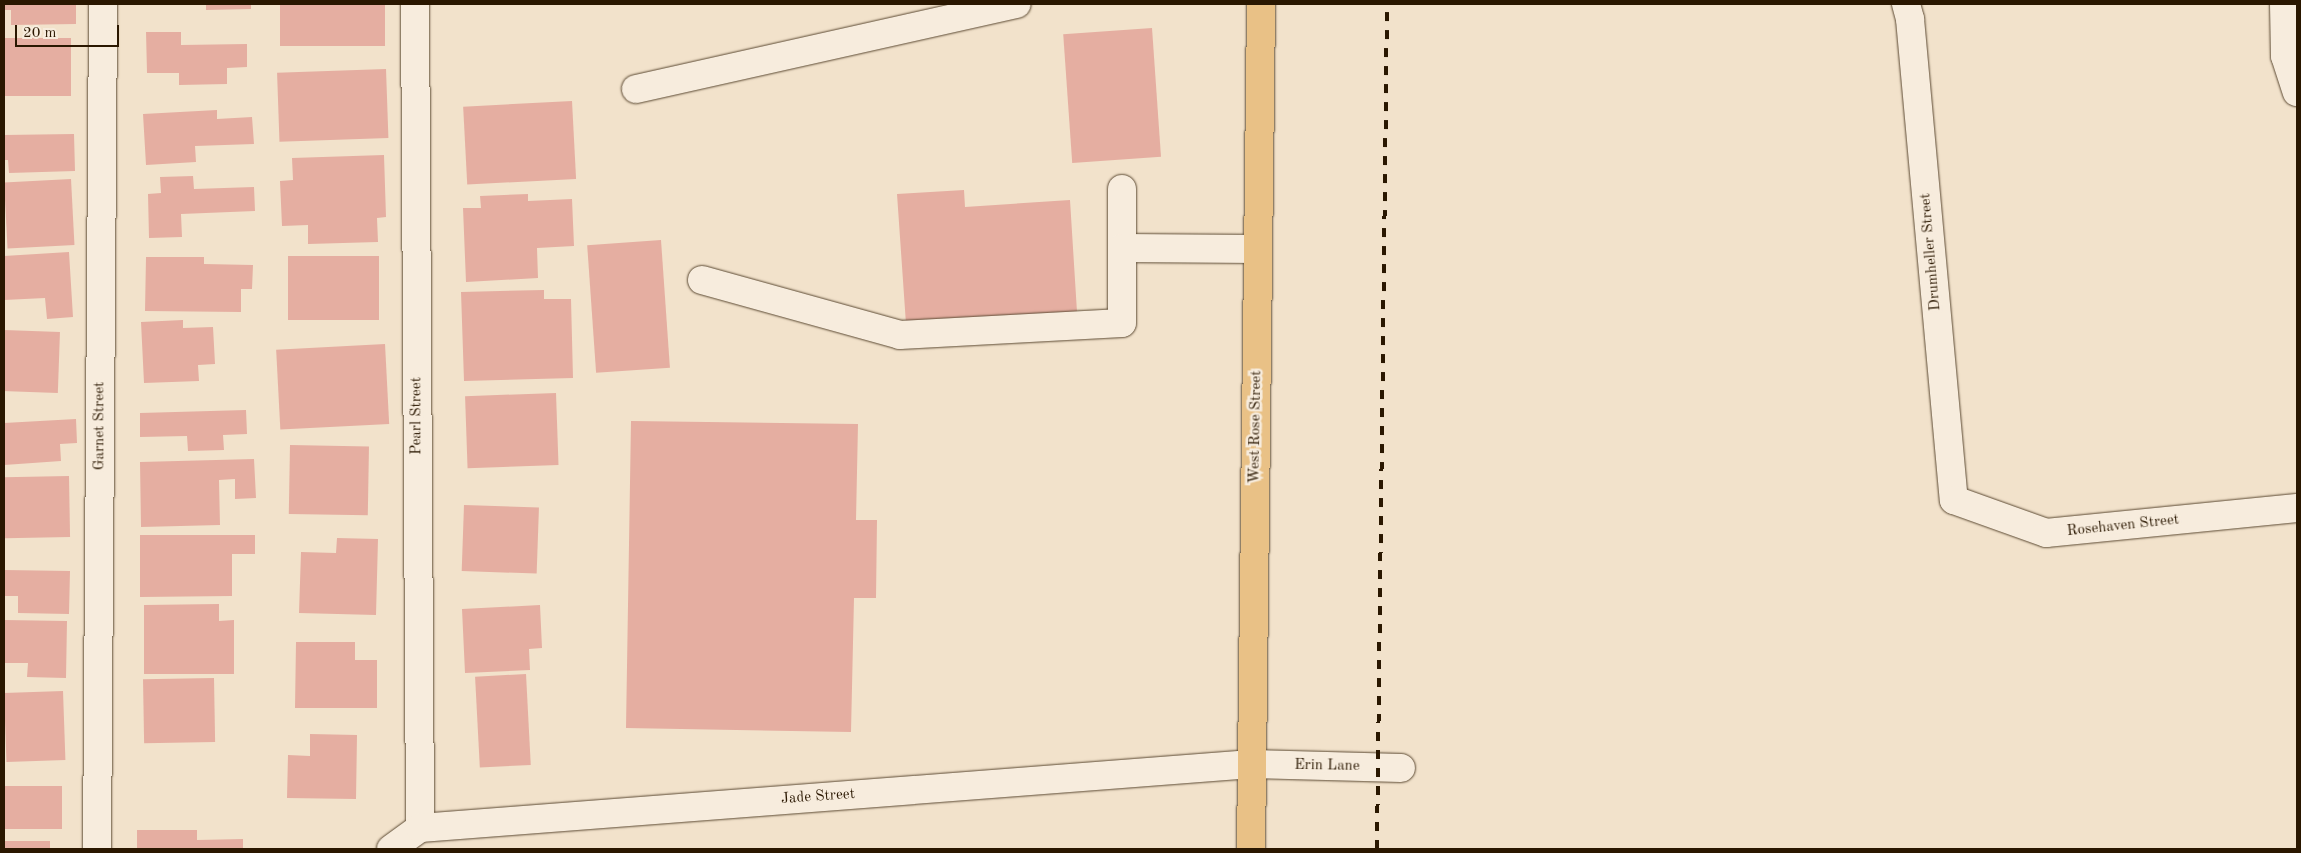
<!DOCTYPE html>
<html>
<head>
<meta charset="utf-8">
<style>
  body { margin:0 }
  #map { position:relative; width:2301px; height:853px; overflow:hidden; background:#f2e2cb; font-family:"Old Standard TT",serif }
  div>[style] { position:absolute }
  .building>* { inset:0; background:#e5aea1; transform-origin:0 0 }
  .roads { filter:drop-shadow(0 0 1px #5c4a33) drop-shadow(0 0 1px #5c4a33) }
  .minor>* { height:28px; margin:-14px; padding:0 14px; transform-origin:14px; border-radius:14px; background:#f7ecdd }
  .major>* { height:28px; margin:-14px; padding:0 14px; transform-origin:14px; border-radius:14px; background:#e9c186 }
  .rail>* { height:4px; margin-top:-2px; transform-origin:0; background:repeating-linear-gradient(90deg,#2a1700 0 9px,transparent 0 18px) }
  span { translate:-50% -50%; white-space:nowrap; text-align:center; line-height:1.15; -webkit-text-stroke:5px #f7ecdd; paint-order:stroke }
  .street-label { font-size:15px; color:#2a1700 }
  .frame { position:absolute; inset:0; border:5px solid #2a1700; pointer-events:none }
  .scale { position:absolute; left:15px; top:25px; width:104px; height:22px; box-sizing:border-box; border:2px solid #2a1700; border-top:0; padding-left:6px; font-size:15px; line-height:18px; white-space:nowrap; color:#2a1700; -webkit-text-stroke:4px #f7ecdd; paint-order:stroke }
</style>
</head>
<body>
<div id="map">
  <div class="building">
    <div style="clip-path:polygon(4px 4px,76px 4px,76px 24px,11px 25px,11px 10px,4px 10px)"></div>
    <div style="clip-path:polygon(206px 4px,251px 4px,251px 9px,206px 10px)"></div>
    <div style="left:280px;top:4px;width:105px;height:42px"></div>
    <div style="left:1152px;top:28px;width:129px;height:89px;rotate:86deg"></div>
    <div style="clip-path:polygon(146px 32px,181px 32px,181px 45px,247px 44px,247px 67px,227px 68px,227px 84px,179px 85px,179px 73px,147px 73px)"></div>
    <div style="left:4px;top:38px;width:67px;height:58px"></div>
    <div style="left:386px;top:69px;width:69px;height:109px;rotate:88deg"></div>
    <div style="left:572px;top:101px;width:78px;height:109px;rotate:87deg"></div>
    <div style="clip-path:polygon(217px 110px,217px 119px,252px 117px,254px 144px,195px 146px,196px 162px,146px 165px,143px 114px)"></div>
    <div style="clip-path:polygon(74px 134px,75px 171px,9px 173px,8px 160px,4px 160px,4px 135px)"></div>
    <div style="clip-path:polygon(384px 155px,386px 217px,377px 218px,378px 242px,308px 244px,308px 225px,282px 226px,280px 181px,293px 180px,292px 158px)"></div>
    <div style="clip-path:polygon(193px 176px,194px 189px,254px 187px,255px 211px,181px 214px,182px 237px,149px 238px,148px 194px,161px 193px,160px 177px)"></div>
    <div style="left:71px;top:179px;width:66px;height:67px;rotate:87deg"></div>
    <div style="clip-path:polygon(964px 190px,965px 207px,1070px 200px,1077px 312px,906px 324px,897px 194px)"></div>
    <div style="clip-path:polygon(528px 194px,528px 201px,572px 199px,574px 246px,537px 248px,538px 278px,466px 282px,463px 208px,481px 208px,480px 196px)"></div>
    <div style="left:661px;top:240px;width:128px;height:74px;rotate:86deg"></div>
    <div style="clip-path:polygon(69px 252px,73px 317px,47px 319px,45px 298px,4px 300px,4px 256px)"></div>
    <div style="left:288px;top:256px;width:91px;height:64px"></div>
    <div style="clip-path:polygon(146px 257px,204px 257px,204px 264px,253px 265px,252px 289px,241px 289px,241px 312px,145px 311px)"></div>
    <div style="clip-path:polygon(544px 290px,544px 299px,571px 299px,573px 378px,464px 381px,461px 292px)"></div>
    <div style="clip-path:polygon(183px 320px,183px 328px,213px 327px,215px 364px,198px 365px,199px 381px,144px 383px,141px 322px)"></div>
    <div style="left:4px;top:330px;width:56px;height:61px;rotate:2deg"></div>
    <div style="left:385px;top:344px;width:80px;height:109px;rotate:87deg"></div>
    <div style="left:556px;top:393px;width:72px;height:91px;rotate:88deg"></div>
    <div style="clip-path:polygon(246px 410px,247px 434px,223px 435px,224px 450px,188px 451px,187px 436px,140px 437px,140px 413px)"></div>
    <div style="clip-path:polygon(76px 419px,77px 443px,60px 444px,61px 461px,4px 465px,4px 423px)"></div>
    <div style="clip-path:polygon(631px 421px,858px 424px,856px 520px,877px 520px,876px 598px,854px 598px,851px 732px,626px 728px)"></div>
    <div style="left:290px;top:445px;width:79px;height:69px;rotate:1deg"></div>
    <div style="clip-path:polygon(254px 459px,256px 498px,235px 499px,235px 479px,219px 480px,220px 525px,141px 527px,140px 462px)"></div>
    <div style="left:69px;top:476px;width:61px;height:65px;rotate:89deg"></div>
    <div style="left:464px;top:505px;width:75px;height:66px;rotate:2deg"></div>
    <div style="clip-path:polygon(140px 535px,255px 535px,255px 554px,232px 554px,232px 596px,140px 597px)"></div>
    <div style="clip-path:polygon(337px 538px,378px 539px,376px 615px,299px 613px,301px 552px,336px 553px)"></div>
    <div style="clip-path:polygon(4px 570px,70px 571px,69px 614px,18px 613px,18px 596px,4px 596px)"></div>
    <div style="clip-path:polygon(219px 604px,219px 621px,234px 620px,234px 674px,144px 674px,144px 605px)"></div>
    <div style="clip-path:polygon(540px 605px,542px 648px,529px 649px,530px 670px,465px 673px,462px 609px)"></div>
    <div style="clip-path:polygon(4px 620px,67px 621px,66px 678px,27px 677px,28px 663px,4px 663px)"></div>
    <div style="clip-path:polygon(296px 642px,355px 642px,355px 660px,377px 660px,377px 708px,295px 708px)"></div>
    <div style="left:526px;top:674px;width:91px;height:51px;rotate:87deg"></div>
    <div style="left:214px;top:678px;width:64px;height:71px;rotate:89deg"></div>
    <div style="left:63px;top:691px;width:69px;height:59px;rotate:88deg"></div>
    <div style="clip-path:polygon(310px 734px,357px 735px,356px 799px,287px 798px,288px 755px,310px 756px)"></div>
    <div style="left:4px;top:786px;width:58px;height:43px"></div>
    <div style="clip-path:polygon(137px 830px,197px 830px,197px 840px,243px 839px,243px 849px,137px 849px)"></div>
    <div style="left:50px;top:841px;width:8px;height:46px;rotate:90deg"></div>
  </div>
  <div class="roads">
    <div class="minor">
      <div style="left:415px;top:4px;width:824px;rotate:89.65deg"></div>
      <div style="left:1906px;top:4px;width:16px;rotate:75deg"></div>
      <div style="left:1910px;top:19px;width:483px;rotate:84.8deg"></div>
      <div style="left:1954px;top:500px;width:98px;rotate:19.7deg"></div>
      <div style="left:2046px;top:533px;width:252px;rotate:-5.7deg"></div>
      <div style="left:2284px;top:4px;width:52px;rotate:88.9deg"></div>
      <div style="left:2285px;top:56px;width:38px;rotate:72deg"></div>
      <div style="left:636px;top:89px;width:390px;rotate:-12.6deg"></div>
      <div style="left:1122px;top:248px;width:59px;rotate:-90deg"></div>
      <div style="left:702px;top:280px;width:205px;rotate:15.5deg"></div>
      <div style="left:900px;top:335px;width:222px;rotate:-3.1deg"></div>
      <div style="left:1122px;top:323px;width:75px;rotate:-90deg"></div>
      <div style="left:1122px;top:248px;width:136px;rotate:0.4deg"></div>
      <div style="left:97px;top:849px;width:845px;rotate:-89.59deg"></div>
      <div style="left:391px;top:849px;width:36px;rotate:-36deg"></div>
      <div style="left:420px;top:828px;width:834px;rotate:-4.4deg"></div>
      <div style="left:1252px;top:764px;width:149px;rotate:1.5deg"></div>
    </div>
    <div class="major">
      <div style="left:1251px;top:849px;width:845px;rotate:-89.32deg"></div>
    </div>
  </div>
  <div class="rail">
    <div style="left:1377px;top:849px;width:845px;rotate:-89.32deg"></div>
  </div>
  <div class="street-label">
    <span style="left:1931px;top:252px;rotate:-95deg">Drumheller Street</span>
    <span style="left:417px;top:416px;rotate:-90deg">Pearl Street</span>
    <span style="left:100px;top:426px;rotate:-90deg">Garnet Street</span>
    <span style="left:1256px;top:427px;rotate:-89deg">West Rose Street</span>
    <span style="left:2123px;top:526px;rotate:-6deg">Rosehaven Street</span>
    <span style="left:1327px;top:766px;rotate:1deg">Erin Lane</span>
    <span style="left:818px;top:797px;rotate:-4deg">Jade Street</span>
  </div>
  <div class="frame"></div>
  <div class="scale">20 m</div>
</div>
</body>
</html>
